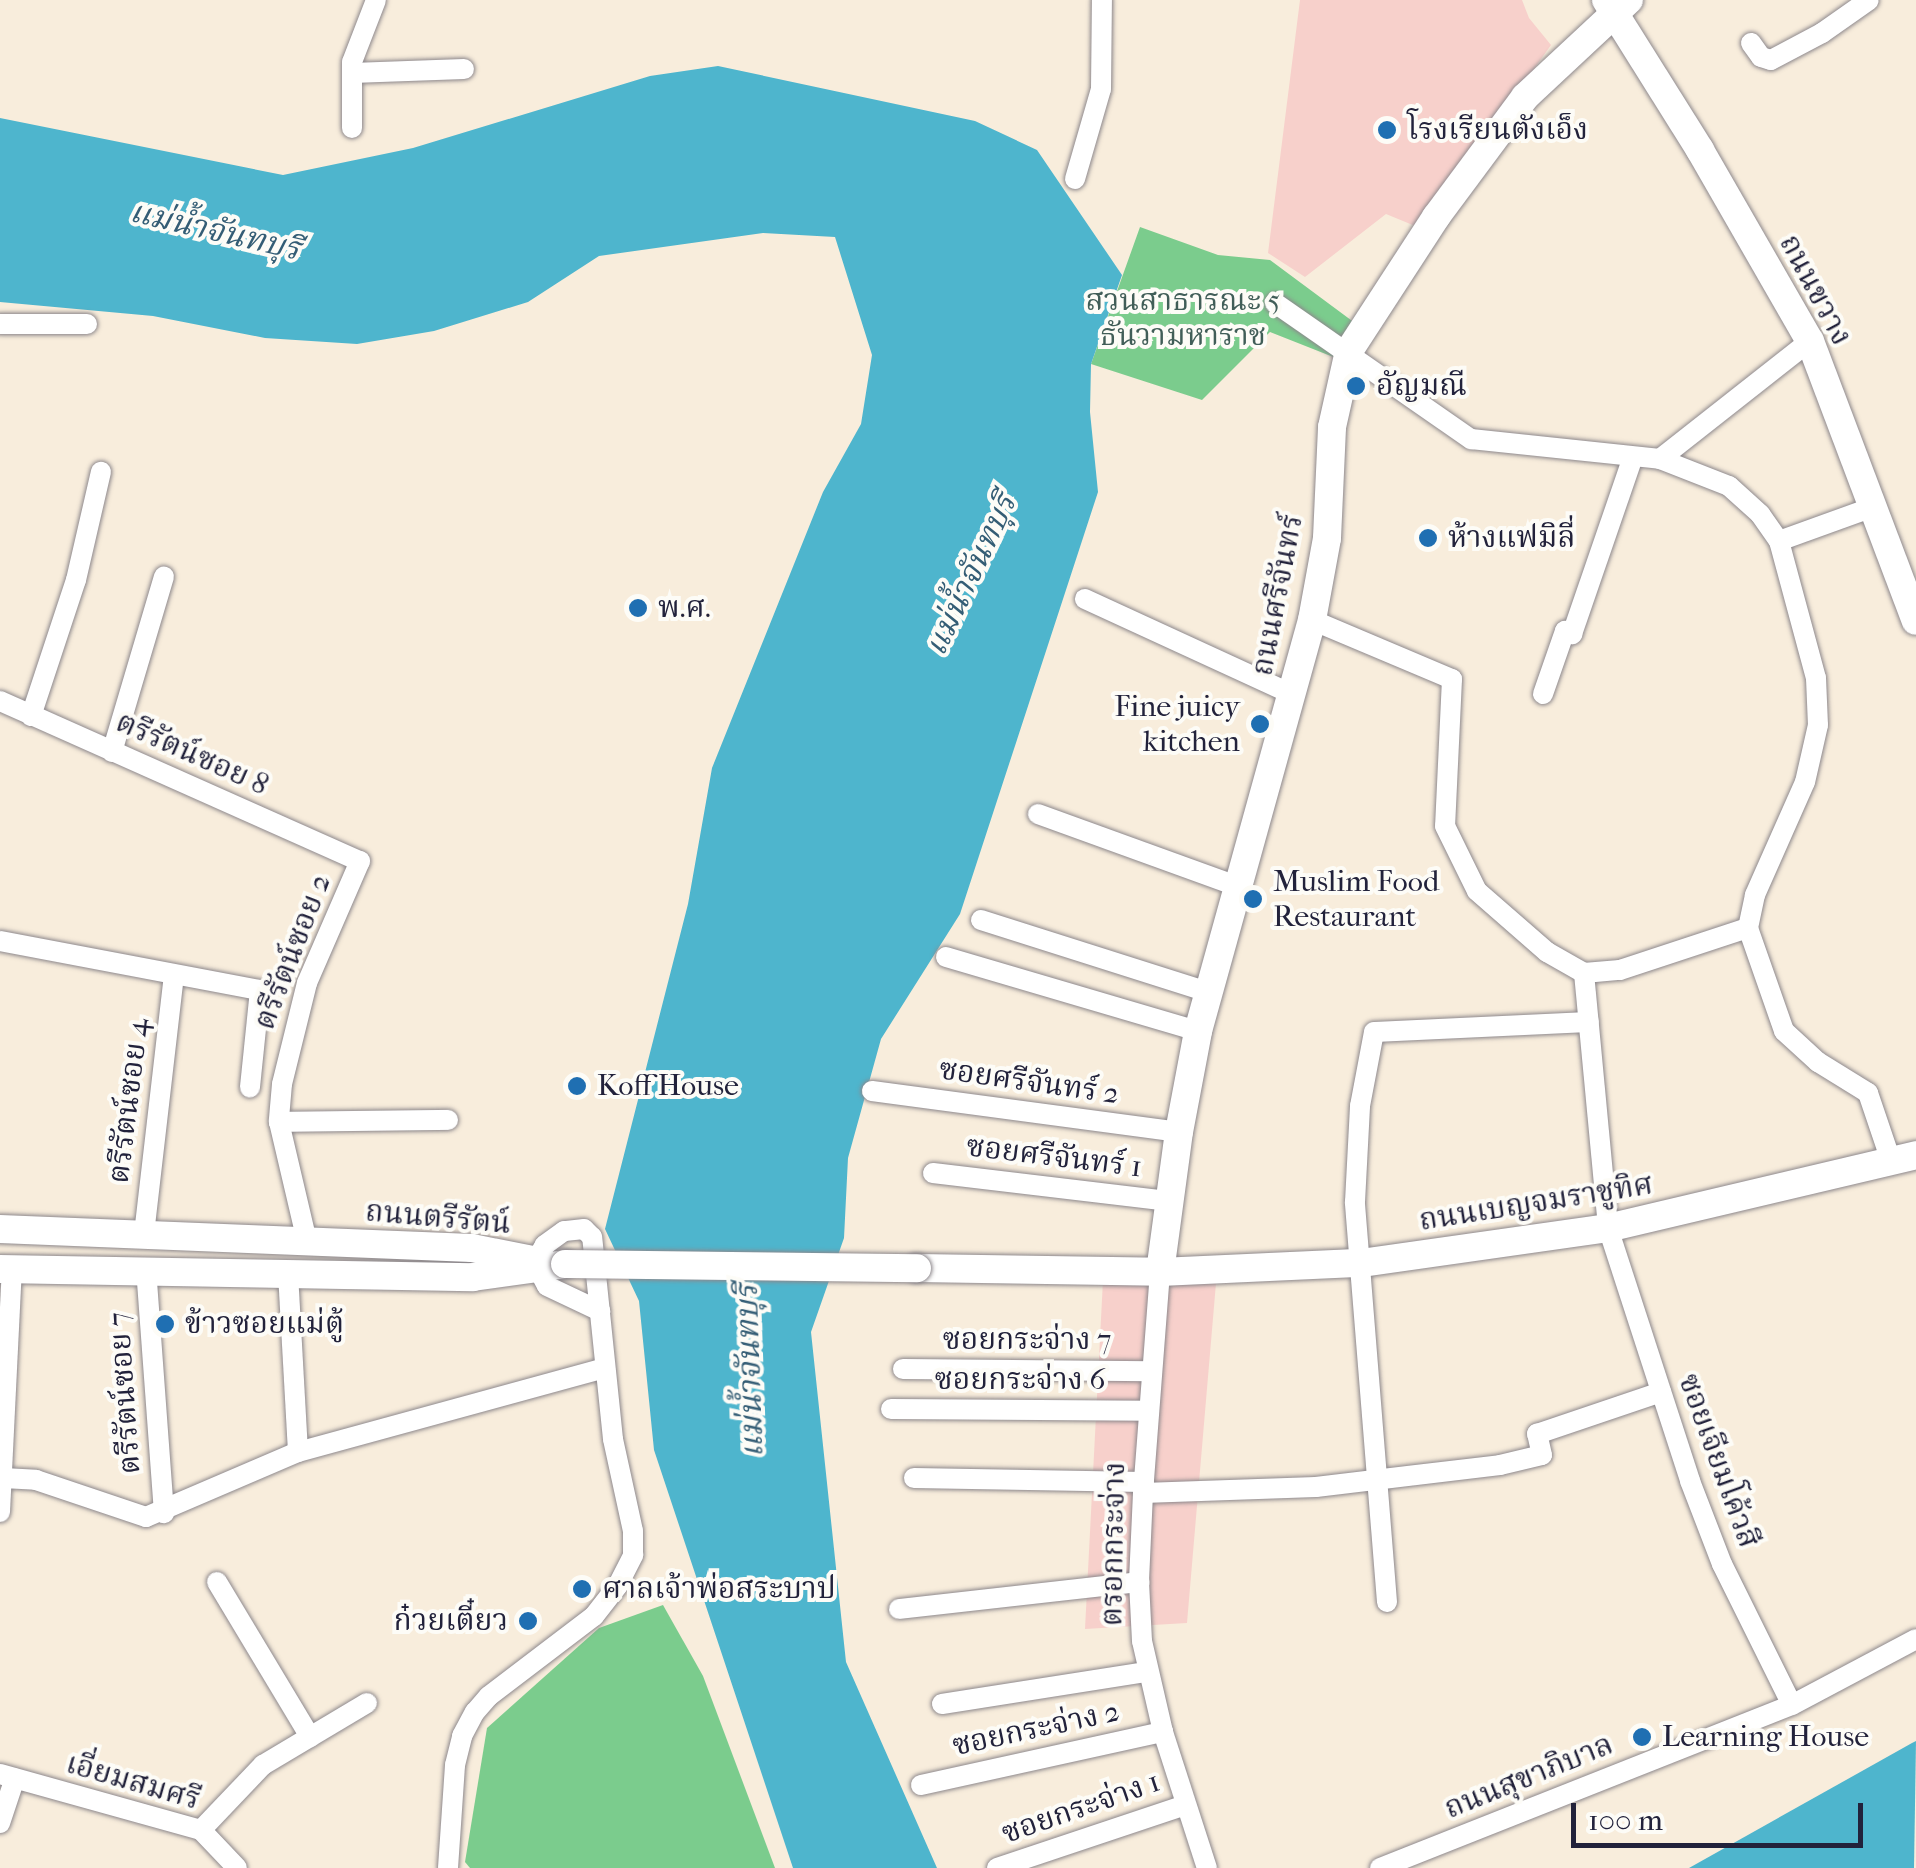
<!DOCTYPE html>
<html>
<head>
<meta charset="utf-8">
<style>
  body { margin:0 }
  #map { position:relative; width:1916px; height:1868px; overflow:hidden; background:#f8eddc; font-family:"IM FELL French Canon","Noto Serif Thai",serif }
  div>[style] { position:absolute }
  .built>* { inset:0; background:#f7d0cb }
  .green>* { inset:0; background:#7bcc8d }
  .water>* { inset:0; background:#4eb5cd }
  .roads { filter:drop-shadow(0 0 2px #8d888c) drop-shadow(0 0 2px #8d888c) }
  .street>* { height:20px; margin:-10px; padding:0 10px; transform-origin:10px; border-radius:10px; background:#fff }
  .secondary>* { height:28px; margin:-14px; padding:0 14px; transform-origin:14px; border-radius:14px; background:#fff }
  .bridges { filter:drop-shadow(0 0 2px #8d888c) drop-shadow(0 0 2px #8d888c) }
  .secondary-bridge>* { height:28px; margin:-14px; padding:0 14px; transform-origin:14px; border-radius:14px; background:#fff }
  .dots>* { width:28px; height:28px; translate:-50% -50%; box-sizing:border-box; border:5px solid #fdfcf7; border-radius:50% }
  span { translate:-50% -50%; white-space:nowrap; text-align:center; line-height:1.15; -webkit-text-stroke:8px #fdfcf7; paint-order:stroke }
  .poi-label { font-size:30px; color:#22223b }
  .left { translate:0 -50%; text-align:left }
  .right { translate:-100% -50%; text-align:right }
  .street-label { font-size:30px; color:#22223b }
  .park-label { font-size:30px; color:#415e58 }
  .water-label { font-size:32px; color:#345d75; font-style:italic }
  .scale { position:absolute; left:1571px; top:1803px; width:292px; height:45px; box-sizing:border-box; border:5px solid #22223b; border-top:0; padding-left:12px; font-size:30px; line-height:35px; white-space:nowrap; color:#22223b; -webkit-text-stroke:8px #fdfcf7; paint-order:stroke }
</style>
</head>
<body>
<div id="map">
  <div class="built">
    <div style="clip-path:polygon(1300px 0,1522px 0,1529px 18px,1551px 45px,1420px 228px,1386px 214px,1305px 277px,1268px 253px)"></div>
    <div style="clip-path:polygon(1103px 1280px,1216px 1283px,1187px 1623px,1085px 1629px)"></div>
  </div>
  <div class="green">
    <div style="clip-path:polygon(1140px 227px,1218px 255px,1270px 260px,1363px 329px,1346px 362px,1270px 332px,1202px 400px,1091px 364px)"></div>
    <div style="clip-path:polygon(663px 1605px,703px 1676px,775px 1868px,470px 1868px,465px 1862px,487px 1728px,599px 1628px)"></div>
  </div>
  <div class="water">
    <div style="clip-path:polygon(718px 66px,975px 121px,1037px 150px,1122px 275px,1091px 364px,1090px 412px,1098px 492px,960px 914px,881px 1039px,848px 1158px,844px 1238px,811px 1332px,846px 1662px,937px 1868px,793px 1868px,654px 1450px,639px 1301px,605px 1229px,688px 904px,712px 768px,823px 492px,861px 424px,872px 355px,835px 237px,763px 233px,599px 256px,528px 302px,434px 331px,357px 344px,265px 338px,153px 316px,0 302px,0 118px,283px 175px,413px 148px,650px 76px)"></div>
    <div style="clip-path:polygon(1916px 1741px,1914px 1868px,1689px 1868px,1912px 1743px)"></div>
  </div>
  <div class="roads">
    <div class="street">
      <div style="left:1751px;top:43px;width:17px;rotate:54deg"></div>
      <div style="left:1761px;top:57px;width:10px;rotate:17deg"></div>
      <div style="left:1771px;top:60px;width:58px;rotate:-27.9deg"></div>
      <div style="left:1822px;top:33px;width:57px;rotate:-35.1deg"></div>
      <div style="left:352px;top:73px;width:112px;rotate:-2deg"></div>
      <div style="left:352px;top:128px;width:66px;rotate:-90deg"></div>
      <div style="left:352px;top:62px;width:66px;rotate:-68.8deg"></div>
      <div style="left:1075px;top:179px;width:94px;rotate:-73.9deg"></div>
      <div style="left:1101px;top:89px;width:89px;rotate:-89.4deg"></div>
      <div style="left:1275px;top:303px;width:239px;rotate:34.8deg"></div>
      <div style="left:1471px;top:439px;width:190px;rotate:6deg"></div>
      <div style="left:1660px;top:459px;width:74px;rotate:21.4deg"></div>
      <div style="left:1729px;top:486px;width:42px;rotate:42.1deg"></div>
      <div style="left:1760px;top:514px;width:33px;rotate:55deg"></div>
      <div style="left:1779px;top:541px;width:142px;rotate:74.9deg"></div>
      <div style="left:1816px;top:678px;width:47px;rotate:87.6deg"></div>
      <div style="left:1818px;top:725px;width:58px;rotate:102.8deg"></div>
      <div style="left:1805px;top:782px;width:124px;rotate:113.9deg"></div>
      <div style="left:1755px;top:895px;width:34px;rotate:102deg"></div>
      <div style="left:1748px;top:928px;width:109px;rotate:70.7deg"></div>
      <div style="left:1784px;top:1031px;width:46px;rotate:42.4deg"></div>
      <div style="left:1818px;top:1062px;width:59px;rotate:31.8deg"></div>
      <div style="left:1868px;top:1093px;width:72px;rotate:71.3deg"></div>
      <div style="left:0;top:324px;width:87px"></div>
      <div style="left:1660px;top:459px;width:191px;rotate:-38.2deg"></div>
      <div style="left:1779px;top:541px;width:100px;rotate:-19.9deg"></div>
      <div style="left:1085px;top:599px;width:228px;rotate:24.7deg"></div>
      <div style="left:1312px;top:620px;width:152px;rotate:22.9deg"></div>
      <div style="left:1452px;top:679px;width:147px;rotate:92.7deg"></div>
      <div style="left:1445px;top:826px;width:72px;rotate:63.8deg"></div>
      <div style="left:1477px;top:891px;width:93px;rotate:41.1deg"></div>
      <div style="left:1547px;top:952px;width:43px;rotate:29.6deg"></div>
      <div style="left:1584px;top:973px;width:36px;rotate:-5deg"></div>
      <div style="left:1620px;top:970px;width:135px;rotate:-18.2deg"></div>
      <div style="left:1543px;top:694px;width:67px;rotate:-70.8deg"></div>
      <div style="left:1565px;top:631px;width:8px;rotate:23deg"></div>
      <div style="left:1572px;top:634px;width:187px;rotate:-71deg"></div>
      <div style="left:0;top:701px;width:394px;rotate:24deg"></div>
      <div style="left:360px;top:861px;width:133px;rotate:113.5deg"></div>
      <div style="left:307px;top:983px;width:104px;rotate:103.9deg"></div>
      <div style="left:282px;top:1084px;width:38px;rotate:95deg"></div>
      <div style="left:279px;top:1122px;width:122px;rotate:76.8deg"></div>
      <div style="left:31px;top:716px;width:143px;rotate:-71.7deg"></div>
      <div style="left:76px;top:580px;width:111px;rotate:-77deg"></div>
      <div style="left:112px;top:752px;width:183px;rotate:-73.5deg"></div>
      <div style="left:1038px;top:814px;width:212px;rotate:19.9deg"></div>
      <div style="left:981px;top:920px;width:238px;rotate:17.6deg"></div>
      <div style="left:0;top:941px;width:265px;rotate:10.7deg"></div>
      <div style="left:260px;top:990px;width:98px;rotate:95.9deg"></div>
      <div style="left:946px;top:957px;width:263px;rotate:16.4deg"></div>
      <div style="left:1584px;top:973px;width:256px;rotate:84.6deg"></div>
      <div style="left:1608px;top:1228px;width:266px;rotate:72deg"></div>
      <div style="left:1690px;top:1481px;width:89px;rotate:68.9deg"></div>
      <div style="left:1722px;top:1564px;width:157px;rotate:63.6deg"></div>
      <div style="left:872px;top:1091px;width:310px;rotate:7.6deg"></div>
      <div style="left:279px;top:1122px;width:169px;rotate:-0.7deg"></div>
      <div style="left:933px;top:1173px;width:238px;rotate:6.8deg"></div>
      <div style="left:144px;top:1234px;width:261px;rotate:-83.4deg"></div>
      <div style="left:537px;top:1267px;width:21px;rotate:62deg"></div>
      <div style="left:547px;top:1286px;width:59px;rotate:25.3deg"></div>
      <div style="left:146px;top:1268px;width:246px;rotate:85.8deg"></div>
      <div style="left:1160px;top:1272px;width:222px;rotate:94.4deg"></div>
      <div style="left:1143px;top:1493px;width:89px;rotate:92.6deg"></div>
      <div style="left:1139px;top:1582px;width:59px;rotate:87.1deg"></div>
      <div style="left:1142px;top:1641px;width:93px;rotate:77deg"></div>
      <div style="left:1163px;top:1732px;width:143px;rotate:72.1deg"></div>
      <div style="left:288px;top:1273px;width:179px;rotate:86.8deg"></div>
      <div style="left:903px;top:1369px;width:249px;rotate:0.5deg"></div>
      <div style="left:891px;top:1409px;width:258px;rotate:0.4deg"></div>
      <div style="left:3px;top:1478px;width:33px;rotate:3deg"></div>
      <div style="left:36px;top:1480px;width:116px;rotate:18.6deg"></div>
      <div style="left:146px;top:1517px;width:165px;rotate:-23.2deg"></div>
      <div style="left:298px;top:1452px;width:318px;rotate:-15.3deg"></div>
      <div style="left:914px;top:1478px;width:230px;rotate:1deg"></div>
      <div style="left:1143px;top:1493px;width:173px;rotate:-2deg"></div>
      <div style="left:1316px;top:1487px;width:185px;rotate:-6.8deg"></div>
      <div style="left:1500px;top:1465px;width:43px;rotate:-13.4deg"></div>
      <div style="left:1542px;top:1455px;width:22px;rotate:-103deg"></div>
      <div style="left:1537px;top:1434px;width:131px;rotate:-18.7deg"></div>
      <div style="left:0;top:1512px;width:244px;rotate:-87.2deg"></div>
      <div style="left:217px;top:1582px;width:181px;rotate:59deg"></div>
      <div style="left:1387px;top:1602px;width:401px;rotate:-94.6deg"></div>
      <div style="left:1355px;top:1202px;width:96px;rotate:-87deg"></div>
      <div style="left:1360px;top:1106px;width:75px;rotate:-79.3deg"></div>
      <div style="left:1374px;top:1032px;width:215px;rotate:-2.7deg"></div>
      <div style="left:899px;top:1609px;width:242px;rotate:-6.4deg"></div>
      <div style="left:942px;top:1704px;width:207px;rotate:-8.9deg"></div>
      <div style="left:0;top:1774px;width:209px;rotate:15.6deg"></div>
      <div style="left:201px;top:1830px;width:52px;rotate:46.5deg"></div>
      <div style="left:921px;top:1785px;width:248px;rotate:-12.4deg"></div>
      <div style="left:0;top:1823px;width:47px;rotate:-71.6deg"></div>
      <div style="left:201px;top:1830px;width:90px;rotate:-46.4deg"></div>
      <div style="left:263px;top:1765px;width:121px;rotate:-30.8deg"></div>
      <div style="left:448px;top:1868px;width:103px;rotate:-86.1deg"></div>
      <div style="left:455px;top:1765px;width:30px;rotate:-76deg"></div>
      <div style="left:462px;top:1736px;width:27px;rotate:-62deg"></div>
      <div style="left:475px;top:1712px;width:21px;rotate:-49deg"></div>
      <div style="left:489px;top:1696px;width:132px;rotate:-37.3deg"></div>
      <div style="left:594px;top:1616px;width:39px;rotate:-52deg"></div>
      <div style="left:618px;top:1585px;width:34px;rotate:-63deg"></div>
      <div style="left:633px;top:1555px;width:24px;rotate:-90deg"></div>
      <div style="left:633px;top:1531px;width:94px;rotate:-102.3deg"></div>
      <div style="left:613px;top:1439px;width:203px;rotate:-95.9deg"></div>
      <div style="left:592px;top:1237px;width:11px;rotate:-135deg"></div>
      <div style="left:584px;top:1229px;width:20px;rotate:174deg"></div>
      <div style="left:564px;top:1231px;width:24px;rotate:144deg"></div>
      <div style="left:545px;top:1245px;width:17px;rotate:121deg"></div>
      <div style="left:997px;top:1868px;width:198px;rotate:-18.5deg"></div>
      <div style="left:1380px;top:1868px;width:443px;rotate:-21.6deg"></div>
      <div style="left:1792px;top:1705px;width:140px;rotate:-28deg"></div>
    </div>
    <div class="secondary">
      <div style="left:1606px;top:0;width:177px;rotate:57.9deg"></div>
      <div style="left:1700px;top:150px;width:220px;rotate:60.1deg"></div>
      <div style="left:1810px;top:341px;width:299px;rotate:69.3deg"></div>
      <div style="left:0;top:1229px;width:472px;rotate:2.3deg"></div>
      <div style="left:472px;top:1248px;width:67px;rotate:11.1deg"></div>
      <div style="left:917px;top:1268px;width:243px;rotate:0.9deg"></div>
      <div style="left:1160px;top:1272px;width:202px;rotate:-2.6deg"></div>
      <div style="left:1362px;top:1263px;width:248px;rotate:-8.1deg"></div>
      <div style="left:1608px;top:1228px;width:317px;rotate:-13.3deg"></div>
      <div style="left:0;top:1269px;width:473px;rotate:1deg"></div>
      <div style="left:473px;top:1277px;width:93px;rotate:-8deg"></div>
      <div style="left:1160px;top:1272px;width:141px;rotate:-82.3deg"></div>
      <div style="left:1179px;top:1132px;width:103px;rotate:-79.3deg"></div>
      <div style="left:1198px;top:1031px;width:427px;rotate:-74.5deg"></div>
      <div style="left:1312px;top:620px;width:83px;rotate:-79.6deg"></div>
      <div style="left:1327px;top:538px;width:111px;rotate:-87.4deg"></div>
      <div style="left:1332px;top:427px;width:78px;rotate:-77.4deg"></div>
      <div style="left:1349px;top:351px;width:160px;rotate:-57deg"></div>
      <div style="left:1436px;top:217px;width:149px;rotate:-53.4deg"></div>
      <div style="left:1525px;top:97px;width:142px;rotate:-43deg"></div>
    </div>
  </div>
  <div class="bridges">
    <div class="secondary-bridge">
      <div style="left:565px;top:1264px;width:352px;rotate:0.7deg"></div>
    </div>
  </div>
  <div class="dots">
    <div style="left:1387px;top:130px;background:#1f6fb2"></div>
    <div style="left:1356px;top:386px;background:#1f6fb2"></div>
    <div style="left:1428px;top:538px;background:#1f6fb2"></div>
    <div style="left:638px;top:608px;background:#1f6fb2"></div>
    <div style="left:1260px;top:724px;background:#1f6fb2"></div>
    <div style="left:1253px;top:899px;background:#1f6fb2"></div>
    <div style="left:577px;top:1086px;background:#1f6fb2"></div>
    <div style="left:165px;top:1324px;background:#1f6fb2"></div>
    <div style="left:582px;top:1589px;background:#1f6fb2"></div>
    <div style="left:528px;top:1621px;background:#1f6fb2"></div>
    <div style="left:1642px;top:1737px;background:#1f6fb2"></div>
  </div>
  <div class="poi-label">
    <span class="left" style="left:1407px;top:130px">โรงเรียนตังเอ็ง</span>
    <span class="left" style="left:1376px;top:386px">อัญมณี</span>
    <span class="left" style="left:1448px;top:538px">ห้างแฟมิลี่</span>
    <span class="left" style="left:658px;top:608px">พ.ศ.</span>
    <span class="right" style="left:1240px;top:724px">Fine juicy<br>kitchen</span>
    <span class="left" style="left:1273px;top:899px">Muslim Food<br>Restaurant</span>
    <span class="left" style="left:597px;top:1086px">Koff House</span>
    <span class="left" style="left:185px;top:1324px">ข้าวซอยแม่ตู้</span>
    <span class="left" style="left:602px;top:1589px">ศาลเจ้าพ่อสระบาป</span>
    <span class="right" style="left:508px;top:1621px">ก๋วยเตี๋ยว</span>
    <span class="left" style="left:1662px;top:1737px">Learning House</span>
  </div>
  <div class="street-label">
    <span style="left:1815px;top:290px;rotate:62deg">ถนนขวาง</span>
    <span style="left:1278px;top:595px;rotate:-79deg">ถนนศรีจันทร์</span>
    <span style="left:192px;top:754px;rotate:24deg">ตรีรัตน์ซอย 8</span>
    <span style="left:293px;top:952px;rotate:-69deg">ตรีรัตน์ซอย 2</span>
    <span style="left:1029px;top:1082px;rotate:8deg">ซอยศรีจันทร์ 2</span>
    <span style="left:129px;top:1101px;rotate:-83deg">ตรีรัตน์ซอย 4</span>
    <span style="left:1054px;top:1157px;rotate:7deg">ซอยศรีจันทร์ 1</span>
    <span style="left:1536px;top:1203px;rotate:-9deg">ถนนเบญจมราชูทิศ</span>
    <span style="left:438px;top:1218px;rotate:5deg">ถนนตรีรัตน์</span>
    <span style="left:1027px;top:1340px">ซอยกระจ่าง 7</span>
    <span style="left:1020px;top:1380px">ซอยกระจ่าง 6</span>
    <span style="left:125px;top:1393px;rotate:-94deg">ตรีรัตน์ซอย 7</span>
    <span style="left:1718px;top:1461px;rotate:70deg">ซอยเจียมโค้วสี</span>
    <span style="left:1114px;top:1544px;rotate:-89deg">ตรอกกระจ่าง</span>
    <span style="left:1036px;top:1729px;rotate:-12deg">ซอยกระจ่าง 2</span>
    <span style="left:1529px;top:1777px;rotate:-22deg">ถนนสุขาภิบาล</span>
    <span style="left:133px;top:1782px;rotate:16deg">เอี่ยมสมศรี</span>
    <span style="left:1081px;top:1808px;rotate:-19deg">ซอยกระจ่าง 1</span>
  </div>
  <div class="park-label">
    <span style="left:1183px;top:318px">สวนสาธารณะ 5<br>ธันวามหาราช</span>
  </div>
  <div class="water-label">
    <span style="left:215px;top:231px;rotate:13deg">แม่น้ำจันทบุรี</span>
    <span style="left:971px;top:575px;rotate:-65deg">แม่น้ำจันทบุรี</span>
    <span style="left:750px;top:1371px;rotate:-92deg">แม่น้ำจันทบุรี</span>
  </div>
  <div class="scale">100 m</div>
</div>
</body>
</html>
